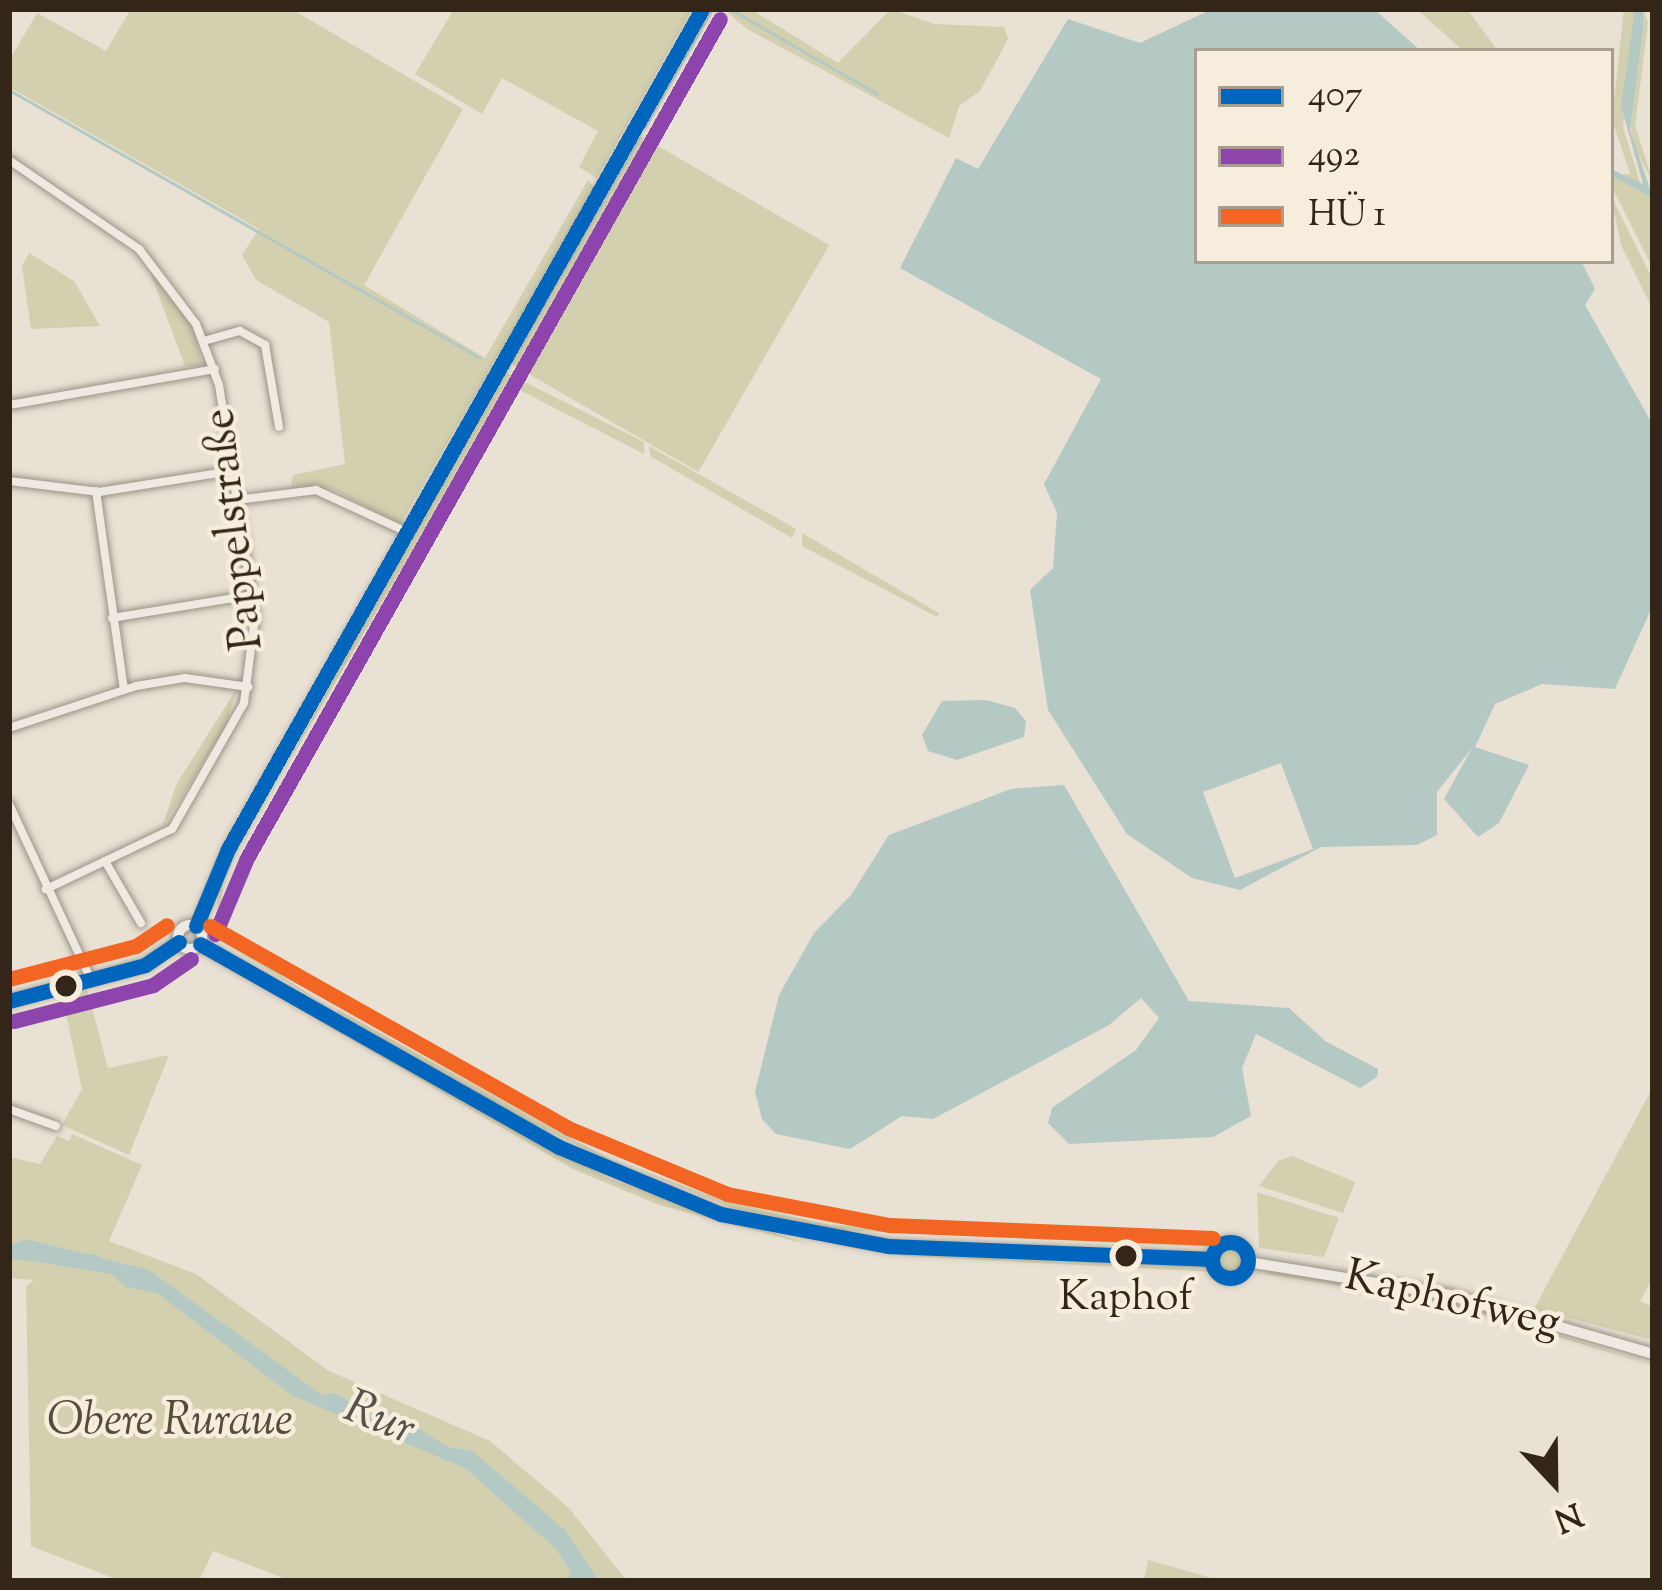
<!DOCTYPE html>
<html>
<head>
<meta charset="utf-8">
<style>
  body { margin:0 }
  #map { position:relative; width:1662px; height:1590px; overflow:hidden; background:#e9e1d3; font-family:"Sorts Mill Goudy",serif }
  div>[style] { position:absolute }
  .green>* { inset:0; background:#d2d0af; transform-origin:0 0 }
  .round { border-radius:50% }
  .water>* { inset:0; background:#b4c8c4 }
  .stream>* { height:3px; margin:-1.5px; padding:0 1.5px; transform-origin:1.5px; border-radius:1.5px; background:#b4c8c4 }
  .river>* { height:15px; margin:-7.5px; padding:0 7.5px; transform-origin:7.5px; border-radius:7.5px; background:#b4c8c4 }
  .roads { filter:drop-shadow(0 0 3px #9a948a) drop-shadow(0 0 3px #9a948a) }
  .minor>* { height:8px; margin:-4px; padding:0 4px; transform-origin:4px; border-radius:4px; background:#eeeae2 }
  .tertiary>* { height:9px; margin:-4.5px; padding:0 4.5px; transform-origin:4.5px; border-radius:4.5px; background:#eeeae2 }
  .secondary>* { height:10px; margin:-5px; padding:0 5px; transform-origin:5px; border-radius:5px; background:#eeeae2 }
  .secondary>.ring { margin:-5px; padding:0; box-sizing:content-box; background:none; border:10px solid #eeeae2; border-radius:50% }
  .bus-1>* { height:15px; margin:-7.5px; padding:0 7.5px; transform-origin:7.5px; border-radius:7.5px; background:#0065bd }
  .bus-1>.ring { margin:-7.5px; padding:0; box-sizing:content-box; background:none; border:15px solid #0065bd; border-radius:50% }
  .bus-2>* { height:15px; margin:-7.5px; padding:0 7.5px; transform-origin:7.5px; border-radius:7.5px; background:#8e44ad }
  .bus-3>* { height:15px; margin:-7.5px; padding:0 7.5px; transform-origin:7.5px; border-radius:7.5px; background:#f26522 }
  .dots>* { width:33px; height:33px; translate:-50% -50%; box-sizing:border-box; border:6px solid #f7eddd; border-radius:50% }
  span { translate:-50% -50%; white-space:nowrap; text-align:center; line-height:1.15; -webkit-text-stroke:9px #f7eddd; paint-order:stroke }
  .bus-label { font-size:42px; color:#342519 }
  .street-label { font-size:45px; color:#342519 }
  .park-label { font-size:45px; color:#574c37; font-style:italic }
  .water-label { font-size:48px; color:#54534b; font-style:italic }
  .frame { position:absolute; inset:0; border:12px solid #342519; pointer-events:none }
  .legend { position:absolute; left:1194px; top:48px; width:420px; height:216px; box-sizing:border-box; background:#f7eddd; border:3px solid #a99d8f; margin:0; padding:15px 21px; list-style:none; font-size:36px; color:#342519 }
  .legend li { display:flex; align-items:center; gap:24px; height:60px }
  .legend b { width:60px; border:3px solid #a99d8f }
  .north { position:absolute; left:1494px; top:1422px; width:120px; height:120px; -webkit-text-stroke:9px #f7eddd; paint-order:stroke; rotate:158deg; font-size:33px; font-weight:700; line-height:48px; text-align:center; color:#342519 }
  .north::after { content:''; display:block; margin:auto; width:42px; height:54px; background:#342519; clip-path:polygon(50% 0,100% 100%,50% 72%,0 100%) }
</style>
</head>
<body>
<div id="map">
  <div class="green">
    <div style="clip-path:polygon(131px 9px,291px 9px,463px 109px,364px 285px,485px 358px,588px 180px,596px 188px,407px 523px,519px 319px,400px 524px,332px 489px,291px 488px,293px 475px,345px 464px,329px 322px,256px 280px,242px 255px,259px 229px,9px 87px,9px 61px,37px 13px,106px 51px)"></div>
    <div style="clip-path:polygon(454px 9px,692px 9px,597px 178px,579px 167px,598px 131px,502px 78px,482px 114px,415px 74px)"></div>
    <div style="clip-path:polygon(708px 9px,713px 9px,644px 132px,641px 126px)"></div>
    <div style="clip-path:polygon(724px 9px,752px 10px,838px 63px,891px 9px,934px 24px,1004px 27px,1008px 39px,980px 91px,959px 106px,949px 138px,747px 29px)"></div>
    <div style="clip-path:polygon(1417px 9px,1467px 9px,1498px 51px,1463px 51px)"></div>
    <div style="clip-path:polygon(1624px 9px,1635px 9px,1636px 18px,1623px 127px,1641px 186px,1618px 175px,1630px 174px,1612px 119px)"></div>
    <div style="clip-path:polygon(1643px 9px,1648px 23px,1635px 126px,1653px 182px,1634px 147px,1629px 117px)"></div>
    <div style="left:637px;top:134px;width:222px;height:262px;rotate:30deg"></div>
    <div style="clip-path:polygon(1611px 176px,1653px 198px,1653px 269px,1611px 185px)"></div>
    <div style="clip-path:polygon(1611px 196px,1653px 280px,1653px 310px,1621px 245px)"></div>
    <div style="clip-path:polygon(29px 253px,74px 281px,100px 326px,31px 329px,22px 266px)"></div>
    <div style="clip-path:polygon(147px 264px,194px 328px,202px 366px,185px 366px)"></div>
    <div style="clip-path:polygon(503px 371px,644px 442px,644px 454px,510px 385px,285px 768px)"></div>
    <div style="clip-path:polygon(649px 446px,796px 529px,792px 538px,650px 456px)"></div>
    <div style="clip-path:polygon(802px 533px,939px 613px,937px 617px,802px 546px)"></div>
    <div style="clip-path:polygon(237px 688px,225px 728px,162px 828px,176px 785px)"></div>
    <div style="clip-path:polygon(260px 801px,224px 876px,218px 933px,328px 1007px,214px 937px,220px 877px)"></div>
    <div style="clip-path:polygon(255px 983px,610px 1179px,814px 1246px,659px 1205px,571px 1168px)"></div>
    <div style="clip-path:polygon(87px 989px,108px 1068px,169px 1055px,129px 1155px,62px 1125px,82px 1089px,62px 994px)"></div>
    <div style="clip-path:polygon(337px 1012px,337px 1009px,624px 1167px,511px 1113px)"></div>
    <div style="clip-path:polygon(1653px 1087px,1653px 1278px,1640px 1301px,1653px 1307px,1653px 1340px,1534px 1309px)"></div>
    <div style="clip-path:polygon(72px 1134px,142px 1165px,109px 1241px,196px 1274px,329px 1371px,490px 1441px,569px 1508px,627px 1581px,291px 1581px,213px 1551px,199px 1581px,121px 1581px,31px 1546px,26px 1286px,34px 1280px,9px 1278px,9px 1157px,40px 1164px,57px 1136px,69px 1141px)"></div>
    <div style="clip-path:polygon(1292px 1156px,1355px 1182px,1343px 1213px,1259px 1186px,1278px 1161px)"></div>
    <div style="clip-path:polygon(630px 1166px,728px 1202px,830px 1225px,1216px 1241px,1207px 1247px,839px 1230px,730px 1207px)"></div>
    <div style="clip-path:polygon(1257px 1192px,1339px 1218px,1324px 1257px,1259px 1248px)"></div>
    <div style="clip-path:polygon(830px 1243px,1213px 1264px,1217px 1272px,905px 1256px)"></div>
    <div class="round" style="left:1217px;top:1247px;width:26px;height:26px"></div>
    <div style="clip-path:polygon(1268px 1269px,1450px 1300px,1653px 1365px,1440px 1302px,1265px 1274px)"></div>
    <div style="clip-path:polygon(1148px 1560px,1222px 1581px,1144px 1581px)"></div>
  </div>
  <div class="water">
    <div style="clip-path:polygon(evenodd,1212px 9px,1374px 9px,1421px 51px,1197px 51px,1197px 261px,1581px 261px,1595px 289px,1585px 305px,1653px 425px,1653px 605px,1615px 689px,1542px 684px,1495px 704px,1475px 747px,1529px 765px,1499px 823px,1478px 837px,1444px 799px,1472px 748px,1437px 792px,1437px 835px,1417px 845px,1321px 847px,1240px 890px,1192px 878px,1127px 834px,1048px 710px,1030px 590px,1053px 568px,1057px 513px,1044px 484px,1101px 379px,900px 268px,956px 158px,978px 169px,1068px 19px,1140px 43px,1212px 9px,1281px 763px,1313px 849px,1235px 878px,1203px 792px,1281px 763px)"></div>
    <div style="clip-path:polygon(1635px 9px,1643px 9px,1643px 28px,1630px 130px,1653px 198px,1611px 176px,1611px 169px,1643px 184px,1621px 106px)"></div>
    <div style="clip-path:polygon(986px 700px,1015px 708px,1026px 721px,1024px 737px,957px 760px,928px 751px,922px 735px,942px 701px)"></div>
    <div style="clip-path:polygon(1064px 785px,1189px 1001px,1289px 1008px,1325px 1041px,1378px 1069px,1377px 1077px,1360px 1088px,1256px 1034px,1242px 1068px,1251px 1116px,1213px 1137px,1069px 1144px,1048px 1123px,1052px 1108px,1136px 1050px,1159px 1018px,1141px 998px,1109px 1025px,933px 1119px,902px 1116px,850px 1149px,776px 1134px,762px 1119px,755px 1092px,779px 995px,814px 933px,851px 895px,889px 835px,1011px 789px)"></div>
    <div style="clip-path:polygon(26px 1239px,149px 1270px,322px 1395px,335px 1393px,369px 1413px,390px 1411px,448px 1447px,472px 1451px,565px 1530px,599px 1581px,565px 1581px,571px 1573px,556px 1549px,465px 1468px,293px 1396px,157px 1293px,125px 1287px,111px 1274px,9px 1257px,9px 1247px)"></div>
  </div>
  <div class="stream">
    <div style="left:730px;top:9px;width:170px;rotate:30deg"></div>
    <div style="left:9px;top:90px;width:542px;rotate:29.64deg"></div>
    <div style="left:645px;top:126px;width:135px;rotate:-60.2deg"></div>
    <div style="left:559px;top:277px;width:159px;rotate:-60.2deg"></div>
    <div style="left:519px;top:348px;width:65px;rotate:-60.7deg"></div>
  </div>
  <div class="river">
    <div style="left:9px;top:1250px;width:86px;rotate:8deg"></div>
  </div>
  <div class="roads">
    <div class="minor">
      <div style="left:9px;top:160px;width:158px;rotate:34.4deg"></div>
      <div style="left:139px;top:249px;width:94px;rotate:52.8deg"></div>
      <div style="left:196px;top:324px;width:65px;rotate:69.3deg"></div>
      <div style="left:219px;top:385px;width:235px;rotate:81.2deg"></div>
      <div style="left:255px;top:617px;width:87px;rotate:97.3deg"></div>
      <div style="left:244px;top:703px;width:145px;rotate:119.7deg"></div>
      <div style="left:172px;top:829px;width:140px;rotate:154.5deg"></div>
      <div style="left:204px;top:341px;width:37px;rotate:-16deg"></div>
      <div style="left:240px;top:331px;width:29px;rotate:29deg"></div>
      <div style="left:265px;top:345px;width:83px;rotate:80.3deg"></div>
      <div style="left:9px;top:405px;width:209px;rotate:-9.9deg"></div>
      <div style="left:9px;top:481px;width:91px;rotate:7deg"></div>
      <div style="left:99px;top:492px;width:135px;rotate:-9deg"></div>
      <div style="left:96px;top:491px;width:200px;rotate:82deg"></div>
      <div style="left:237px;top:500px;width:80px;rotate:-7.2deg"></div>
      <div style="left:316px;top:490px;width:100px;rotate:24.8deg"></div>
      <div style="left:112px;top:618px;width:142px;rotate:-9.3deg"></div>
      <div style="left:9px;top:728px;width:134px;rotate:-18.3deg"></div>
      <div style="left:136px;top:686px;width:50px;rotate:-9.3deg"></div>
      <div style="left:185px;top:678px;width:64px;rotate:8.1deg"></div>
      <div style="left:9px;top:804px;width:194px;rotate:65deg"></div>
      <div style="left:105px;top:861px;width:72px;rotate:59.9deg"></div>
      <div style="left:9px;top:1109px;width:50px;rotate:19.9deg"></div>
    </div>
    <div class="tertiary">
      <div style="left:196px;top:926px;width:83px;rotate:-67.4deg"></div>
      <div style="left:228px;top:849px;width:965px;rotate:-60.56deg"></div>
    </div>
    <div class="secondary">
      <div class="ring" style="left:178px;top:925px;width:14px;height:14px"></div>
      <div style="left:200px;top:944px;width:412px;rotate:29.5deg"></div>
      <div style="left:559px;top:1147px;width:175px;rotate:22.5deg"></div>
      <div style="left:721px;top:1214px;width:170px;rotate:10.8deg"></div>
      <div style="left:888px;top:1246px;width:324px;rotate:2.3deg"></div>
      <div style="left:9px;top:1001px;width:141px;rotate:-14.8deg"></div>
      <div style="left:145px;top:965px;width:41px;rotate:-34.1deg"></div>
      <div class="ring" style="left:1212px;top:1242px;width:26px;height:26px"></div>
      <div style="left:1248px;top:1262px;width:204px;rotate:9.3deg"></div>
      <div style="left:1449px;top:1295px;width:212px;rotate:16.1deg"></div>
    </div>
  </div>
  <div class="bus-1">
    <div style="left:196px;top:926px;width:83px;rotate:-67.4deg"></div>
    <div style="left:228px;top:849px;width:965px;rotate:-60.56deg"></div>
    <div style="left:200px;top:944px;width:412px;rotate:29.5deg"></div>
    <div style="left:559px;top:1147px;width:175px;rotate:22.5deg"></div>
    <div style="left:721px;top:1214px;width:170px;rotate:10.8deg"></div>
    <div style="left:888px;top:1246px;width:324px;rotate:2.3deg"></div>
    <div style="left:9px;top:1001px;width:141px;rotate:-14.8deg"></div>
    <div style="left:145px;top:965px;width:41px;rotate:-34.1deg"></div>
    <div class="ring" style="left:1212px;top:1242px;width:21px;height:21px"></div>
  </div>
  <div class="bus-2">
    <div style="left:215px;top:934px;width:82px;rotate:-67.2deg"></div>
    <div style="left:247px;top:858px;width:963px;rotate:-60.59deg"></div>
    <div style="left:14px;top:1021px;width:144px;rotate:-14.5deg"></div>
    <div style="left:153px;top:985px;width:46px;rotate:-34.4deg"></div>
  </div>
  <div class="bus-3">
    <div style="left:210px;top:926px;width:411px;rotate:29.4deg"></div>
    <div style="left:568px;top:1128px;width:172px;rotate:22.5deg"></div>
    <div style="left:727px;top:1194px;width:166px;rotate:10.8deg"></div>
    <div style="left:890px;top:1225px;width:323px;rotate:2.3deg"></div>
    <div style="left:9px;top:979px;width:131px;rotate:-14.6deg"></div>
    <div style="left:136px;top:946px;width:37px;rotate:-34deg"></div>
  </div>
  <div class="dots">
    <div style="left:66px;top:986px;background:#342519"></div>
    <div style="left:1126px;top:1256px;background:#342519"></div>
  </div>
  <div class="bus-label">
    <span style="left:1126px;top:1299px">Kaphof</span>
  </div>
  <div class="street-label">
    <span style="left:236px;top:529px;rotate:-97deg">Pappelstraße</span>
    <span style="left:1452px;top:1302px;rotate:13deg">Kaphofweg</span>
  </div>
  <div class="park-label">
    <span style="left:170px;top:1423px">Obere Ruraue</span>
  </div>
  <div class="water-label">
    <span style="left:379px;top:1420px;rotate:22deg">Rur</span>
  </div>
  <div class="frame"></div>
  <ul class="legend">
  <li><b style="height:15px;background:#0065bd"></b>407</li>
  <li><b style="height:15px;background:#8e44ad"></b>492</li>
  <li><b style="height:15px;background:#f26522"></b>HÜ 1</li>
  </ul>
  <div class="north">N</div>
</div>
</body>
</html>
